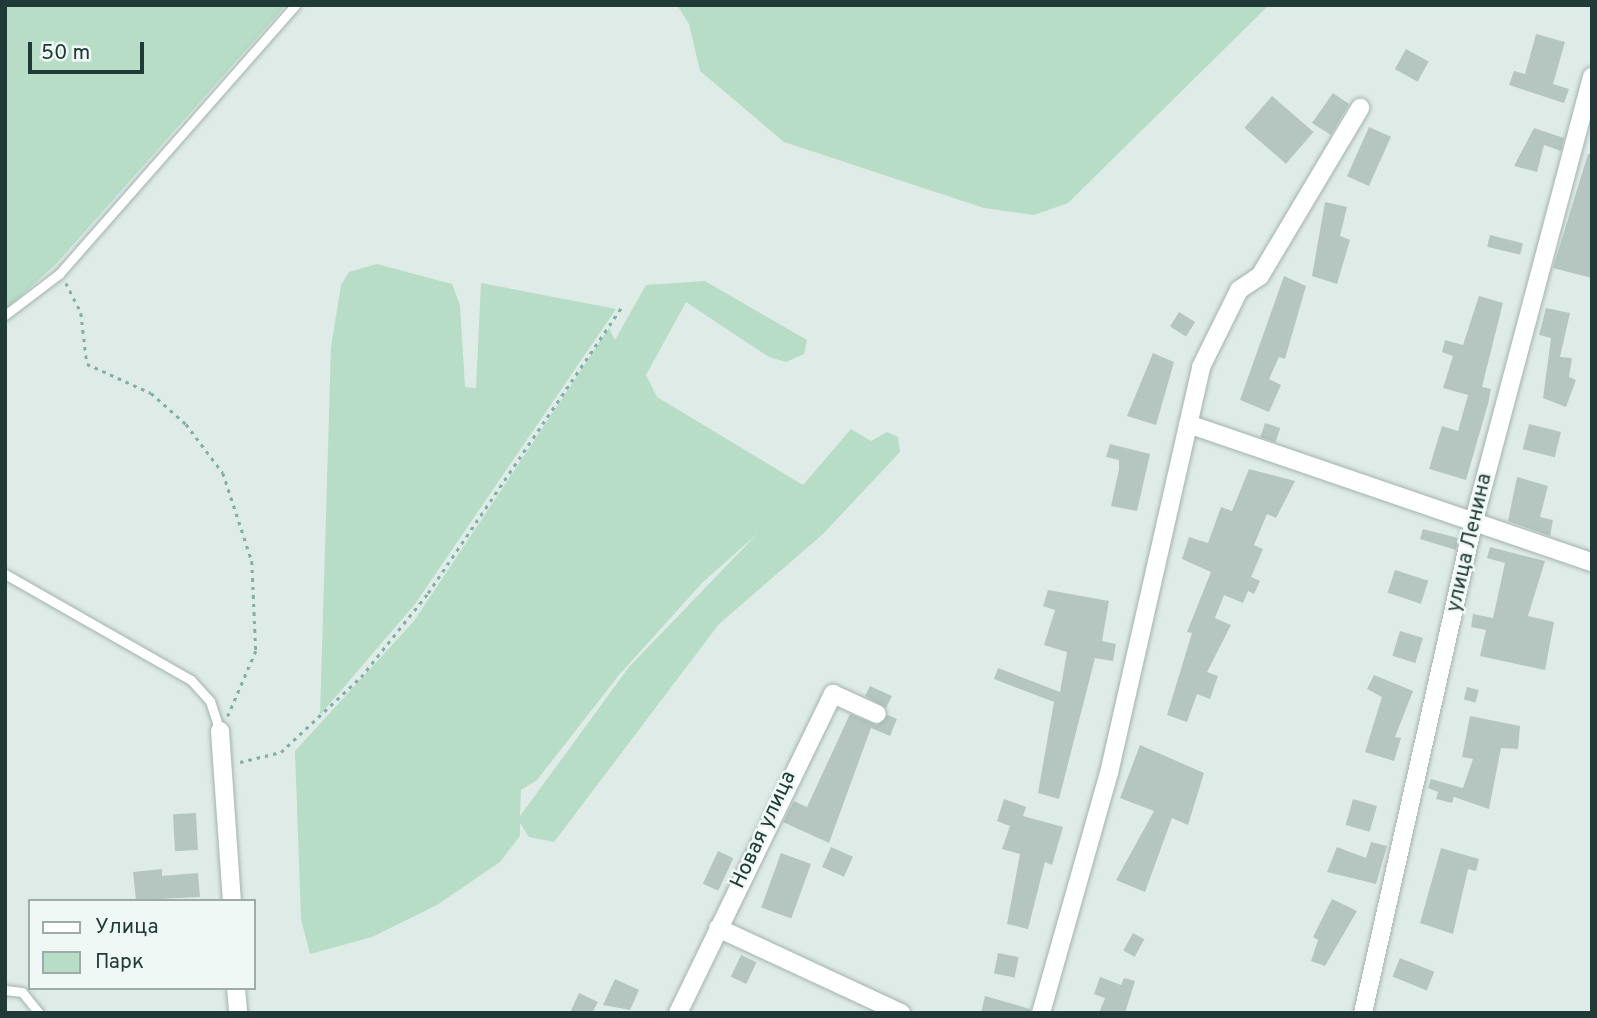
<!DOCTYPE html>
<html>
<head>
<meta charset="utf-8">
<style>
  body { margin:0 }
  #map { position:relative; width:1597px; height:1018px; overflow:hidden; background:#dfebe7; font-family:Overpass,sans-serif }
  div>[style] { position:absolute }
  .green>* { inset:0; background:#b7ddc6 }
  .building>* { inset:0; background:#b5c6c0; transform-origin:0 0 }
  .path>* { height:2.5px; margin-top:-1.25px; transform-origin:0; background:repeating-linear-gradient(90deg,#7fafa6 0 3.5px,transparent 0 8.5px) }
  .roads { filter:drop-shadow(0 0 2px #a2b3af) drop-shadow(0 0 2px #a2b3af) }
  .lane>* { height:9px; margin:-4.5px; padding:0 4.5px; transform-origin:4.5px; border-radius:4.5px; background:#fff }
  .street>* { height:18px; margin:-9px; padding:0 9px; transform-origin:9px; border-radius:9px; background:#fff }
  span { translate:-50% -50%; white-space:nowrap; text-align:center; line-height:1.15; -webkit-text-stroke:5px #f0f8f5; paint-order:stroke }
  .street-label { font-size:21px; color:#203b37 }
  .frame { position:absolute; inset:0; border:7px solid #203b37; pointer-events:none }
  .legend { position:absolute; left:28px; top:899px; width:228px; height:91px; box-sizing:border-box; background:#f0f8f5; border:2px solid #9daca9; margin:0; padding:9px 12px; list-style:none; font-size:21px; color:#203b37 }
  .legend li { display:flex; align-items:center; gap:14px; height:35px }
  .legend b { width:35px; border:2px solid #9daca9 }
  .scale { position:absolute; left:28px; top:42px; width:116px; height:32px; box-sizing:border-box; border:4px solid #203b37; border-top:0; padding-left:9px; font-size:21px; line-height:24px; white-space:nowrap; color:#203b37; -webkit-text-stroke:5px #f0f8f5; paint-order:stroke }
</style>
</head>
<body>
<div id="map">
  <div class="green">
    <div style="clip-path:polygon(5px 5px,286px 5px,56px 264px,5px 310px)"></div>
    <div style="clip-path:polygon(677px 5px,1269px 5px,1068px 203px,1034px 215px,984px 208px,784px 142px,700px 71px,689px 24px)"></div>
    <div style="clip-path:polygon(377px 264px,452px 284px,460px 305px,465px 387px,476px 388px,481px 283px,616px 309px,415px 604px,320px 715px,331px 347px,341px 285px,349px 272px)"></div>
    <div style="clip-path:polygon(evenodd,705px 281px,807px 340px,804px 354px,786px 362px,769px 357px,686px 302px,646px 375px,657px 397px,803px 485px,851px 429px,871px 441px,887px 432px,898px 437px,900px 452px,823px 534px,719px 624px,554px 842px,529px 837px,520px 823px,520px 836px,500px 862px,437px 905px,372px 937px,310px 954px,301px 919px,295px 751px,414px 621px,609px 328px,615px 340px,646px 285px,705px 281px,758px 533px,629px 667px,520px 816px,521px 790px,537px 780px,619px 675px,702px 583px,758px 533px)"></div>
  </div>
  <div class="building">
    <div style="clip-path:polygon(1536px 34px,1565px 42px,1553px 84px,1569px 89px,1564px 103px,1509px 85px,1514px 71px,1525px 74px)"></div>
    <div style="left:1406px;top:49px;width:26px;height:23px;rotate:29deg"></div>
    <div style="clip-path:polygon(1333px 93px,1349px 104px,1331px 135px,1312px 123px)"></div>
    <div style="left:1272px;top:96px;width:55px;height:42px;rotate:41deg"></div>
    <div style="left:1369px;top:127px;width:24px;height:54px;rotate:24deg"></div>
    <div style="clip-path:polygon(1534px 128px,1564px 138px,1561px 151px,1544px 145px,1537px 172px,1514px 166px)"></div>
    <div style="clip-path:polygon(1588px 154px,1592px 154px,1592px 278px,1553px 268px)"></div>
    <div style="clip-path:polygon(1325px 202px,1347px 207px,1340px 236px,1350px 240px,1337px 284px,1312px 276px)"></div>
    <div style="left:1490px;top:235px;width:34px;height:12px;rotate:14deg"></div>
    <div style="clip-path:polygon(1284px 276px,1306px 286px,1285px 359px,1279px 357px,1269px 379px,1281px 385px,1269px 412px,1240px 400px)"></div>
    <div style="clip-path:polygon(1479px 296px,1503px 303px,1482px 387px,1491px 389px,1488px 404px,1466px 480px,1429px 469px,1442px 426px,1458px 431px,1468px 395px,1443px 388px,1453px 356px,1442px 352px,1445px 340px,1463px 345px)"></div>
    <div style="clip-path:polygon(1546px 308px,1570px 313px,1560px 357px,1572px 358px,1569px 377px,1576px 380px,1566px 407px,1543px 398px,1551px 338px,1539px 335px)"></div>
    <div style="left:1179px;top:312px;width:19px;height:17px;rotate:32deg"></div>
    <div style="clip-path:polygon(1153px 353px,1174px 362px,1156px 425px,1127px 416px)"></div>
    <div style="left:1265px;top:423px;width:16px;height:15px;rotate:18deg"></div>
    <div style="left:1529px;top:424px;width:33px;height:26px;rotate:14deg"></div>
    <div style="clip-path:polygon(1110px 444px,1150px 454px,1137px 511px,1111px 506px,1119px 469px,1119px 460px,1106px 457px)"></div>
    <div style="clip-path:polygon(1249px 469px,1295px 481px,1276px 518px,1267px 514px,1254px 545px,1263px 549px,1251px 577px,1260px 581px,1254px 594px,1248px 591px,1243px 603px,1224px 595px,1215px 618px,1231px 625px,1207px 672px,1218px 676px,1210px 699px,1197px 694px,1187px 722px,1167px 715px,1192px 633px,1187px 632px,1211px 572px,1182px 559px,1189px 537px,1208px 543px,1221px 507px,1232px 511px)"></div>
    <div style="clip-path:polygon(1517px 477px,1548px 486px,1540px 517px,1553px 520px,1550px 536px,1508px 521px)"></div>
    <div style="clip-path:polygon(1423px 529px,1458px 538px,1456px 550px,1420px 539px)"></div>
    <div style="clip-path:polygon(1490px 547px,1545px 561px,1528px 616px,1554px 622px,1545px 670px,1480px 656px,1486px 630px,1471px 627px,1473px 614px,1493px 618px,1505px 563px,1487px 558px)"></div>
    <div style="left:1395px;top:570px;width:35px;height:24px;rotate:18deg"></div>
    <div style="clip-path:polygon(1048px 590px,1109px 601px,1102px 641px,1116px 644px,1113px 661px,1095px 658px,1059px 799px,1038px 793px,1054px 702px,994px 679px,998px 668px,1060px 692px,1067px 652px,1044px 645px,1055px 610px,1043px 606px)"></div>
    <div style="left:1400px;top:631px;width:24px;height:26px;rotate:17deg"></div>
    <div style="clip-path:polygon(1374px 675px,1413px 691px,1395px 737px,1401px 738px,1394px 761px,1365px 752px,1382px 697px,1367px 689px)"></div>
    <div style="clip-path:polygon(870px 686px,892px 696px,886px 708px,865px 696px)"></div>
    <div style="left:1467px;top:687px;width:12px;height:13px;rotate:14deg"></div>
    <div style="clip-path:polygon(850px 714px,877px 725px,888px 715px,897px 719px,890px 736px,871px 728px,829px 843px,783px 822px,794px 801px,807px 807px)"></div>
    <div style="clip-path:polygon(1470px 716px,1520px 726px,1518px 749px,1501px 748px,1489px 809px,1454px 797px,1452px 803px,1436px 799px,1438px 792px,1428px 788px,1431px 779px,1463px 788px,1473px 759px,1462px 757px)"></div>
    <div style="clip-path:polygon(1140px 745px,1204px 773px,1188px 825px,1172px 818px,1145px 892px,1116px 880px,1154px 811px,1120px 798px)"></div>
    <div style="clip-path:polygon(1004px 799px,1026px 807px,1023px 816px,1063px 827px,1052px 865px,1045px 862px,1028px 929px,1007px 924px,1020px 854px,1002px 849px,1010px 826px,997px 821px)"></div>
    <div style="left:1353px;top:799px;width:25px;height:27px;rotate:16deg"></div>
    <div style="left:196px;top:813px;width:37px;height:23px;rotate:87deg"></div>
    <div style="clip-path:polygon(1371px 842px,1387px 846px,1376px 884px,1327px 872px,1337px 847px,1366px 858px)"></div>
    <div style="left:831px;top:847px;width:24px;height:22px;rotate:24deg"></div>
    <div style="clip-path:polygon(1441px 848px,1479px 859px,1476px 871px,1468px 869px,1453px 934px,1420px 923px)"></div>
    <div style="left:718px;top:851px;width:17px;height:36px;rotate:25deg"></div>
    <div style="left:781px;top:853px;width:32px;height:58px;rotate:20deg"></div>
    <div style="clip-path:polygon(162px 869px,162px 876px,198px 873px,200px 897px,136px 900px,133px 872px)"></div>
    <div style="clip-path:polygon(1332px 899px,1357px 911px,1325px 966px,1311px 961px,1318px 940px,1313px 937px)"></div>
    <div style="left:1133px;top:933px;width:13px;height:20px;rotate:29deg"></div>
    <div style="left:998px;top:953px;width:21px;height:21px;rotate:11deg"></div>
    <div style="left:741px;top:955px;width:17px;height:24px;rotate:25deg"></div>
    <div style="left:1400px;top:958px;width:37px;height:20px;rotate:22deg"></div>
    <div style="clip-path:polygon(1100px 977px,1121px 985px,1124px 978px,1135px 981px,1125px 1013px,1099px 1013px,1105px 998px,1094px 994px)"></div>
    <div style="clip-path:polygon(615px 979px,639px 990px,630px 1010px,603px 1005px)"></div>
    <div style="clip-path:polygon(579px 993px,598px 1002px,592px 1013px,570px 1013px)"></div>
    <div style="clip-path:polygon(985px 996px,1030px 1009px,1030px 1013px,981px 1013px)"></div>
  </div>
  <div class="path">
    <div style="left:66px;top:283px;width:34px;rotate:63deg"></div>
    <div style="left:81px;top:313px;width:51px;rotate:83.3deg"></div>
    <div style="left:87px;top:364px;width:70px;rotate:24.4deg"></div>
    <div style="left:151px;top:393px;width:47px;rotate:41.5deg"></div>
    <div style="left:186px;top:424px;width:61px;rotate:52.9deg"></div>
    <div style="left:223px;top:473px;width:93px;rotate:71.8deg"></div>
    <div style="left:252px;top:561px;width:90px;rotate:87.5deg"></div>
    <div style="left:256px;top:651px;width:71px;rotate:113.3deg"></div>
    <div style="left:240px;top:762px;width:42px;rotate:-13.7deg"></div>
    <div style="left:281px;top:752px;width:110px;rotate:-43.2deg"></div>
    <div style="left:361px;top:677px;width:107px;rotate:-51.4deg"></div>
    <div style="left:428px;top:593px;width:346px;rotate:-55.9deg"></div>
  </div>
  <div class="roads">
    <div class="lane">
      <div style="left:5px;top:315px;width:68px;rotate:-37.2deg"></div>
      <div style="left:59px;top:274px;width:358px;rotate:-48.7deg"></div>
      <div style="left:5px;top:574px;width:214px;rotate:29.7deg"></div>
      <div style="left:191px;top:680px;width:28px;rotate:48deg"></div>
      <div style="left:210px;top:701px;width:32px;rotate:72deg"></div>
      <div style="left:5px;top:990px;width:17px;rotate:7deg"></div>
      <div style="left:22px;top:992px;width:27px;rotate:51deg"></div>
    </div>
    <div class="street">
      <div style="left:1188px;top:424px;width:427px;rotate:18.9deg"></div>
      <div style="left:220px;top:731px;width:170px;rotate:86deg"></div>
      <div style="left:718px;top:928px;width:202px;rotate:24.9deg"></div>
      <div style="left:236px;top:988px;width:25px;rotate:85deg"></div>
      <div style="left:678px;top:1013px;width:355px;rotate:-64.1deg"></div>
      <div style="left:833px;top:694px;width:48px;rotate:24.4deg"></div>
      <div style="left:1041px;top:1013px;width:249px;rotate:-74.2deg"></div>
      <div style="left:1109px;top:773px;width:416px;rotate:-77.2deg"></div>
      <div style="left:1201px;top:367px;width:86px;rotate:-63.7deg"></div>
      <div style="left:1239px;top:290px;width:25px;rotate:-34deg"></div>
      <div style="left:1260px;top:276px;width:196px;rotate:-59.2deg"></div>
      <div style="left:1363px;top:1013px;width:501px;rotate:-77.32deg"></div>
      <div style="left:1473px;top:524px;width:463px;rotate:-75.1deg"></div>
    </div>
  </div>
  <div class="street-label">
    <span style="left:1470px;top:543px;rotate:-77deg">улица Ленина</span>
    <span style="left:764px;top:830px;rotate:-65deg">Новая улица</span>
  </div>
  <div class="frame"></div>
  <ul class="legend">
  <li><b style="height:9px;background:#fff"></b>Улица</li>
  <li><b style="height:19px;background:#b7ddc6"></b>Парк</li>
  </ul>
  <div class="scale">50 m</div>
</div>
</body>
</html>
